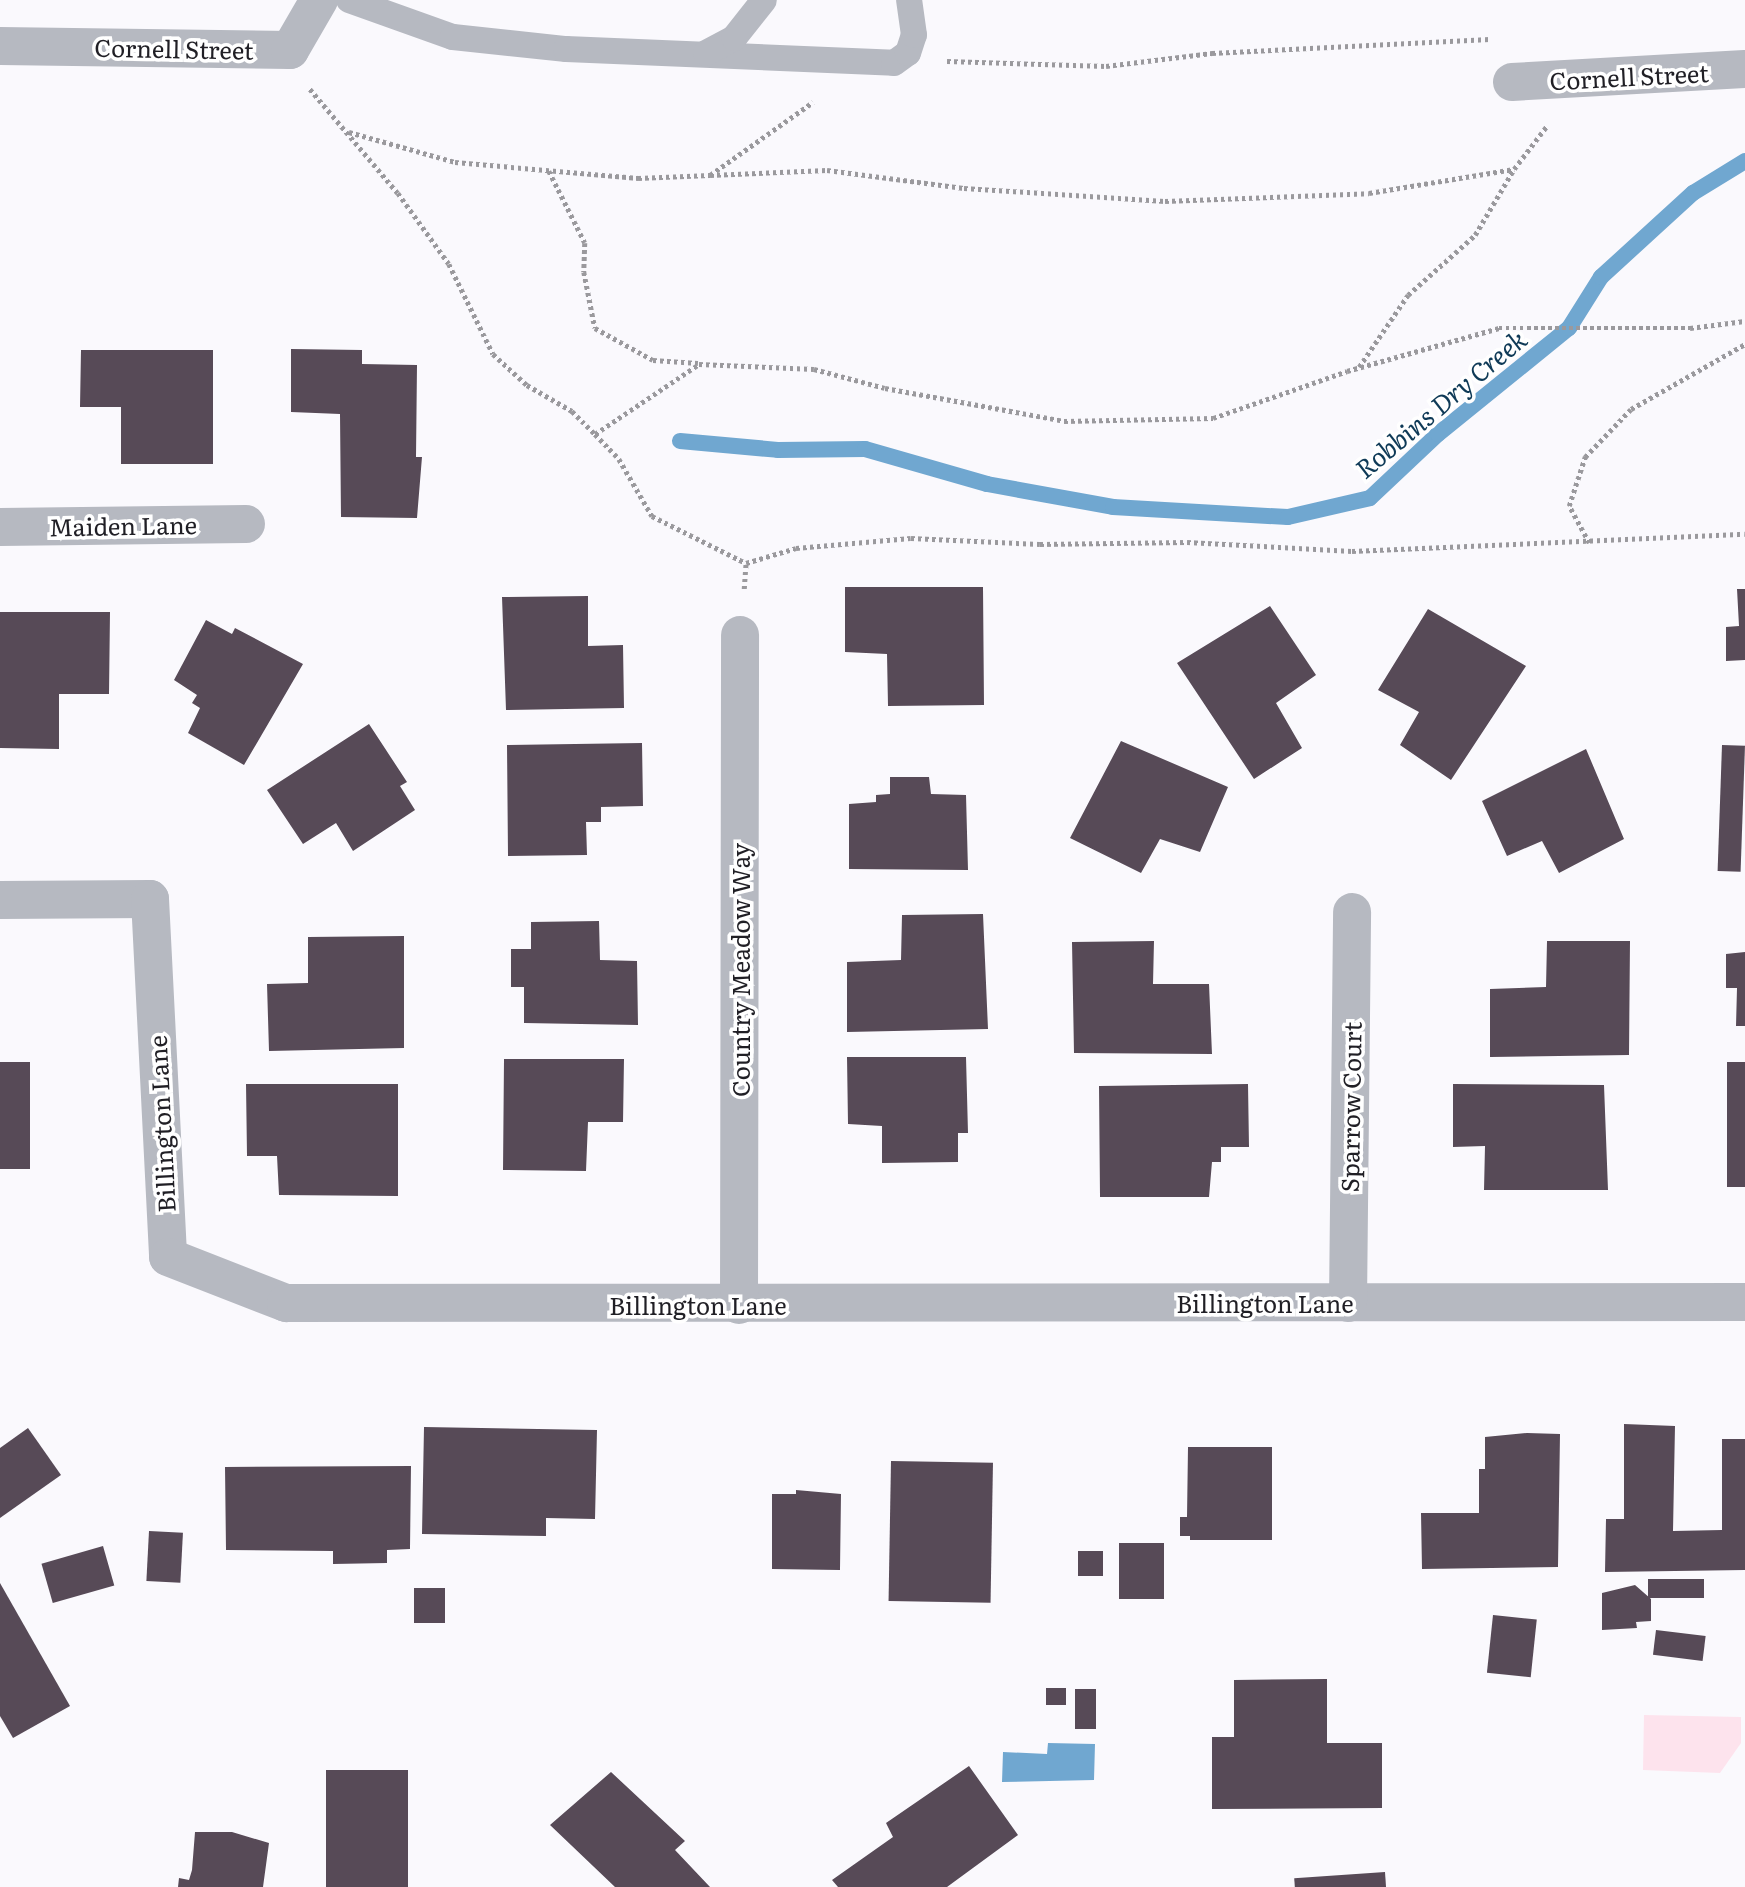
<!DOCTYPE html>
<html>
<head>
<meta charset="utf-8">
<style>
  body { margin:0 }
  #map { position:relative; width:1745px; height:1887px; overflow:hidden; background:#faf9fd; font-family:Literata,serif }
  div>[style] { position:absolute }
  .green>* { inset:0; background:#fde3ed }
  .water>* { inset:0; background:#70a7d0 }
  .stream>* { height:16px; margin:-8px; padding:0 8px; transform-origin:8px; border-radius:8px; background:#70a7d0 }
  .building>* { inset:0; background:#574a57; transform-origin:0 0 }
  .path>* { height:4.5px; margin-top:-2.25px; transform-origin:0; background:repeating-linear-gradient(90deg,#9a999d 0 3.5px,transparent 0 7px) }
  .lane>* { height:26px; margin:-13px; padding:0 13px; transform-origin:13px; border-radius:13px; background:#b6b9c1 }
  .street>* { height:38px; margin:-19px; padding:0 19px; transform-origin:19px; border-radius:19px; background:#b6b9c1 }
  span { translate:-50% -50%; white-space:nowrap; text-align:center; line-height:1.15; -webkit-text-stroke:7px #fff; paint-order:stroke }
  .street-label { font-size:24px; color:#201f25 }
  .water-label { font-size:26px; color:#0f3a57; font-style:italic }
</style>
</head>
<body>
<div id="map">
  <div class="green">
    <div style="clip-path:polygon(1644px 1715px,1741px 1717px,1741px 1743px,1720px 1773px,1643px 1770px)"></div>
  </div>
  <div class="water">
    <div style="clip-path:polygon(1048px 1743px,1095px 1744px,1094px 1780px,1002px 1782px,1003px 1752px,1047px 1754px)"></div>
  </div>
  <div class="stream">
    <div style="left:680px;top:441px;width:98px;rotate:5.2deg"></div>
    <div style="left:778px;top:450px;width:87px;rotate:-0.7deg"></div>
    <div style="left:865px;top:449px;width:127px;rotate:16deg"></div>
    <div style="left:987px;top:484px;width:128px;rotate:10.3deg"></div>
    <div style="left:1113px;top:507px;width:175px;rotate:3.3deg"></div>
    <div style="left:1288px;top:517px;width:84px;rotate:-13deg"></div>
    <div style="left:1370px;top:498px;width:93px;rotate:-43.3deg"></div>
    <div style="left:1438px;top:434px;width:169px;rotate:-39deg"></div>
    <div style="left:1569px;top:328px;width:60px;rotate:-57.9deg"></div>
    <div style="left:1601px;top:277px;width:125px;rotate:-42.4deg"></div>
    <div style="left:1693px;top:193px;width:61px;rotate:-31.6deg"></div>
  </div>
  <div class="building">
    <div style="clip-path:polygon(291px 349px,362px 350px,362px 364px,417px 365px,416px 457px,422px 457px,417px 518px,341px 517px,340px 414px,291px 412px)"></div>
    <div style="clip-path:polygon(81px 350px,213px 350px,213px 464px,121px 464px,121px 407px,80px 407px)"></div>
    <div style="clip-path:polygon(845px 587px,983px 587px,984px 705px,888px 706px,887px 654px,845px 652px)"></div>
    <div style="clip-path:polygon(1737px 589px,1745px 589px,1745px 660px,1726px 661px,1726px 627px,1739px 626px)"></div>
    <div style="clip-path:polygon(588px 596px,588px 646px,623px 645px,624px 708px,506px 710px,502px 597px)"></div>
    <div style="clip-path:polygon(1270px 606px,1316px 675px,1276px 703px,1302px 748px,1254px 779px,1177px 663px)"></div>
    <div style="clip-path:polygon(1428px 609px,1526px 666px,1451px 780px,1400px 745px,1419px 712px,1378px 690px)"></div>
    <div style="clip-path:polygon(0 612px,110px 612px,109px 694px,59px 694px,59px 749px,0 748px)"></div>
    <div style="clip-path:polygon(206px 620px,232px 634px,235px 628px,303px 664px,244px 765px,188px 733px,200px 708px,192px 703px,197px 695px,174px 680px)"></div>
    <div style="clip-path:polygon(369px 724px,407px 782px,400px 786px,415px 810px,353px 851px,336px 823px,303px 844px,267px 790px)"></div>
    <div style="clip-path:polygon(1121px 741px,1228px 787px,1200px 852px,1160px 839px,1141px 873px,1070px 838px)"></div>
    <div style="clip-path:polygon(642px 743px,643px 806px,601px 807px,601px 822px,586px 822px,587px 855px,508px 856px,507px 745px)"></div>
    <div style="left:1722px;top:745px;width:23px;height:126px;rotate:2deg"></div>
    <div style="clip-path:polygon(1586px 749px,1624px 839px,1559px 873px,1542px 841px,1507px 856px,1482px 801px)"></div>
    <div style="clip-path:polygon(890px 777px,929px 777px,931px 794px,966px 795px,968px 870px,849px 869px,849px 804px,876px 802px,876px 795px,890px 794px)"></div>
    <div style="clip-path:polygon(983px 914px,988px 1029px,847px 1032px,847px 962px,901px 960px,902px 915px)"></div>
    <div style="clip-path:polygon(599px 921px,600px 960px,637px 961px,638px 1025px,524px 1023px,524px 987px,511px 987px,511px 949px,531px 949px,531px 922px)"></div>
    <div style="clip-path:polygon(404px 936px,404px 1048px,269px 1051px,267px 984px,308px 983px,308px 937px)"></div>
    <div style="clip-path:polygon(1154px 941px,1153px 984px,1209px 984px,1212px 1054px,1074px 1053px,1072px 942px)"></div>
    <div style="clip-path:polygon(1547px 941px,1630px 941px,1629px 1055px,1490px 1057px,1490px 989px,1546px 987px)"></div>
    <div style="clip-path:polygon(1745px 952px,1745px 1026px,1736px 1026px,1737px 988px,1726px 988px,1726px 954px)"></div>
    <div style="clip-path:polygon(847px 1057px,966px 1057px,968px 1133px,958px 1133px,958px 1162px,882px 1163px,882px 1126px,848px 1124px)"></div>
    <div style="clip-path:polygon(504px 1059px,624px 1059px,623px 1122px,588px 1122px,586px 1171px,503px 1170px)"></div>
    <div style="left:0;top:1062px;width:30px;height:107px"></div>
    <div style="left:1727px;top:1062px;width:18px;height:125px"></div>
    <div style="clip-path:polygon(246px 1084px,398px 1084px,398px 1196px,279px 1195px,277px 1156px,247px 1156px)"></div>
    <div style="clip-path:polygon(1248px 1084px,1249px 1147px,1221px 1147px,1221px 1162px,1212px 1162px,1209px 1197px,1100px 1197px,1099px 1086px)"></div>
    <div style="clip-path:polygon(1453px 1084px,1604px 1085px,1608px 1190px,1484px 1190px,1485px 1146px,1453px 1147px)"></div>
    <div style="clip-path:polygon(1624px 1424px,1675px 1426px,1673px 1531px,1722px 1530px,1722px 1439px,1745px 1439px,1745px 1570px,1605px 1572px,1606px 1519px,1624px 1519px)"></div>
    <div style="clip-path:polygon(424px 1427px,597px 1430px,595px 1519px,546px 1518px,546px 1536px,422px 1534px)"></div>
    <div style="clip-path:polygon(28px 1428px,61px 1475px,0 1518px,0 1448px)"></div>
    <div style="clip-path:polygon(1527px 1433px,1560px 1434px,1558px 1567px,1422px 1569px,1421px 1513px,1479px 1513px,1479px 1469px,1485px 1469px,1485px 1437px)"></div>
    <div style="clip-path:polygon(1188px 1447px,1272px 1447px,1272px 1540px,1190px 1540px,1190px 1536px,1180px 1536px,1180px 1517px,1187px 1517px)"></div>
    <div style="left:891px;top:1461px;width:102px;height:140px;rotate:1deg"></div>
    <div style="clip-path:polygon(411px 1466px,410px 1549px,387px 1550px,387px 1563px,333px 1564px,333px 1551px,226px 1550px,225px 1467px)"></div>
    <div style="clip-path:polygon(796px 1490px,841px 1494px,840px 1570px,772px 1569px,772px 1494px,796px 1494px)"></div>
    <div style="left:149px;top:1531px;width:34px;height:50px;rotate:3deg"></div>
    <div style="left:1164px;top:1543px;width:56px;height:45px;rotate:90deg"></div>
    <div style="left:103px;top:1546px;width:41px;height:64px;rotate:74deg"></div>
    <div style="left:1078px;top:1551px;width:25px;height:25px"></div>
    <div style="left:1648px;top:1579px;width:56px;height:19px"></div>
    <div style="clip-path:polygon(0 1583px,70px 1706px,13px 1738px,0 1716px)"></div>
    <div style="clip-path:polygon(1635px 1585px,1651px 1599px,1651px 1621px,1636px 1622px,1637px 1628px,1602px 1630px,1602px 1593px)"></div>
    <div style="left:414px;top:1588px;width:31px;height:35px"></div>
    <div style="left:1493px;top:1615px;width:44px;height:58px;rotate:6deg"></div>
    <div style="left:1656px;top:1630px;width:50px;height:25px;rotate:7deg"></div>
    <div style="clip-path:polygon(1327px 1679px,1327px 1743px,1382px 1743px,1382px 1808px,1212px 1809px,1212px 1737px,1234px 1737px,1234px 1680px)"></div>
    <div style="left:1046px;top:1688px;width:20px;height:17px"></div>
    <div style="left:1075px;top:1689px;width:21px;height:40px"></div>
    <div style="clip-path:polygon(969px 1766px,1018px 1835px,947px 1887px,838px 1887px,832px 1880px,893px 1837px,886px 1823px)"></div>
    <div style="left:408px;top:1770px;width:117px;height:82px;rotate:90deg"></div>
    <div style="clip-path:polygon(611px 1772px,685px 1841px,675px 1850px,710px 1887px,615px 1887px,550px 1825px)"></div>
    <div style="clip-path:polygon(195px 1832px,232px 1832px,269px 1843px,263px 1887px,178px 1887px,179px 1878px,189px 1880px,192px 1870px)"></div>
    <div style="left:1385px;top:1872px;width:15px;height:91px;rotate:86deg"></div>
  </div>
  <div class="path">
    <div style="left:947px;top:61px;width:159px;rotate:1.8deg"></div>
    <div style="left:1106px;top:66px;width:107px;rotate:-7deg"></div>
    <div style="left:1212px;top:53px;width:278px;rotate:-2.9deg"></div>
    <div style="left:310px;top:89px;width:136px;rotate:49.8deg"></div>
    <div style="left:398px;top:193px;width:87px;rotate:54.3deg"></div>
    <div style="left:449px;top:264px;width:100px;rotate:63.9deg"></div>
    <div style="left:493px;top:354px;width:46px;rotate:42.4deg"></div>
    <div style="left:527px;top:385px;width:52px;rotate:30deg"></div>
    <div style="left:572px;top:411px;width:33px;rotate:45deg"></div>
    <div style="left:595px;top:434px;width:35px;rotate:46deg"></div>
    <div style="left:619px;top:459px;width:66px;rotate:59.9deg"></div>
    <div style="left:652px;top:516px;width:105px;rotate:26.6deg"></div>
    <div style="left:349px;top:132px;width:110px;rotate:15.8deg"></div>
    <div style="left:455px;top:162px;width:184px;rotate:5deg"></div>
    <div style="left:638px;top:178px;width:72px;rotate:-2.4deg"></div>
    <div style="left:710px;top:175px;width:126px;rotate:-35.3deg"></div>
    <div style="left:549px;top:171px;width:80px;rotate:63.4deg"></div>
    <div style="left:585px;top:243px;width:29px;rotate:92deg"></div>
    <div style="left:584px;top:272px;width:57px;rotate:78.9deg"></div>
    <div style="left:595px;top:328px;width:66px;rotate:28.9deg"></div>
    <div style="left:653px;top:360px;width:45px;rotate:3.8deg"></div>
    <div style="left:710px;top:175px;width:117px;rotate:-2.4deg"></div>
    <div style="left:827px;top:170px;width:138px;rotate:7.5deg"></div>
    <div style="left:964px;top:188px;width:201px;rotate:3.7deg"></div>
    <div style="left:1165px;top:201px;width:204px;rotate:-2.2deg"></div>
    <div style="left:1369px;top:193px;width:147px;rotate:-9.4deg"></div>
    <div style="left:1359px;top:367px;width:87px;rotate:-55.8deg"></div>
    <div style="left:1408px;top:295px;width:90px;rotate:-41.8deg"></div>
    <div style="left:1475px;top:235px;width:77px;rotate:-59.4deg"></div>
    <div style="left:1514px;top:169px;width:53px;rotate:-52.7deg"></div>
    <div style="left:595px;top:434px;width:125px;rotate:-33.9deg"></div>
    <div style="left:699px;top:364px;width:115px;rotate:2.5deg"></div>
    <div style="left:814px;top:369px;width:73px;rotate:15deg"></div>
    <div style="left:885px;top:388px;width:182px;rotate:10.4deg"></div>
    <div style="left:1064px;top:421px;width:149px;rotate:-1.2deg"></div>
    <div style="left:1213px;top:418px;width:142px;rotate:-19.3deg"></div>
    <div style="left:1347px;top:371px;width:158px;rotate:-15.8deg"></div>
    <div style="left:1499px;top:328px;width:191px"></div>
    <div style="left:1690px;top:328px;width:55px;rotate:-7.3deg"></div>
    <div style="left:1589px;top:543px;width:42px;rotate:-118.4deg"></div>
    <div style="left:1569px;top:506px;width:52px;rotate:-71.9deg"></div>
    <div style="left:1585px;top:457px;width:66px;rotate:-46.2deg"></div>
    <div style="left:1631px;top:409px;width:131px;rotate:-29.7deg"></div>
    <div style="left:744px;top:589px;width:26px;rotate:-86deg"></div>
    <div style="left:746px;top:563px;width:52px;rotate:-16.7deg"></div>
    <div style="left:796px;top:548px;width:115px;rotate:-5deg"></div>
    <div style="left:911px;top:538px;width:129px;rotate:2.7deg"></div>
    <div style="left:1040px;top:544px;width:147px;rotate:-0.8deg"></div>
    <div style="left:1187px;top:542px;width:165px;rotate:3.1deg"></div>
    <div style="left:1352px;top:551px;width:393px;rotate:-2.5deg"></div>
  </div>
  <div class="lane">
    <div style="left:349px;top:0;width:110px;rotate:19.6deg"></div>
    <div style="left:453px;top:37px;width:114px;rotate:6.1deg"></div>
    <div style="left:566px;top:49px;width:328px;rotate:2.4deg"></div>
    <div style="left:894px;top:63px;width:17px;rotate:-36deg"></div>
    <div style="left:908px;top:53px;width:19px;rotate:-72deg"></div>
    <div style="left:914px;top:35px;width:35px;rotate:-98deg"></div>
    <div style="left:706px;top:53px;width:32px;rotate:-28deg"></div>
    <div style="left:734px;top:38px;width:48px;rotate:-51.7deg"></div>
  </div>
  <div class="street">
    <div style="left:0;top:46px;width:290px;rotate:0.8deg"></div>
    <div style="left:290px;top:50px;width:58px;rotate:-59.9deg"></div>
    <div style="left:1512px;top:82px;width:233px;rotate:-3.2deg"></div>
    <div style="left:0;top:527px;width:246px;rotate:-0.7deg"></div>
    <div style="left:0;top:900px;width:150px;rotate:-0.4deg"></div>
    <div style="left:150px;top:899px;width:358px;rotate:87.1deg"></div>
    <div style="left:168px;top:1257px;width:127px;rotate:21.3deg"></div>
    <div style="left:286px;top:1303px;width:1459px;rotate:-0.04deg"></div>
    <div style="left:1348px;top:1303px;width:391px;rotate:-89.4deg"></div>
    <div style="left:739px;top:1305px;width:670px;rotate:-89.91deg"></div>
  </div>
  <div class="street-label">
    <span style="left:174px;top:48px;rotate:1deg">Cornell Street</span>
    <span style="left:1629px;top:76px;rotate:-3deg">Cornell Street</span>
    <span style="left:123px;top:525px;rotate:-1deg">Maiden Lane</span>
    <span style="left:740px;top:970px;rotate:-90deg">Country Meadow Way</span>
    <span style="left:1350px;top:1107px;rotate:-89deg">Sparrow Court</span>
    <span style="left:161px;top:1124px;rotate:-93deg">Billington Lane</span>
    <span style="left:1265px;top:1303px">Billington Lane</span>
    <span style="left:698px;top:1305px">Billington Lane</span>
  </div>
  <div class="water-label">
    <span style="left:1440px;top:403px;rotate:-40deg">Robbins Dry Creek</span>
  </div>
</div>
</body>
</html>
